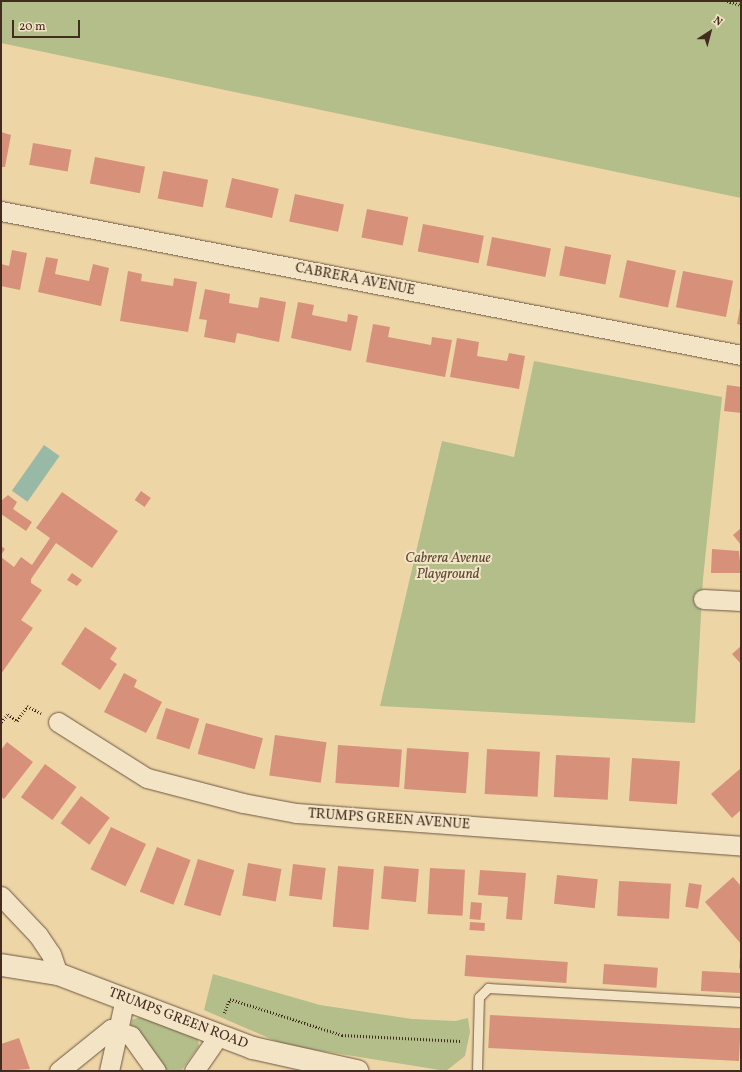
<!DOCTYPE html>
<html>
<head>
<meta charset="utf-8">
<style>
  body { margin:0 }
  #map { position:relative; width:742px; height:1072px; overflow:hidden; background:#edd5a6; font-family:Vollkorn,serif }
  div>[style] { position:absolute }
  .green>* { inset:0; background:#b4be8a }
  .water>* { inset:0; background:#99b9a7; transform-origin:0 0 }
  .building>* { inset:0; background:#d7917b; transform-origin:0 0 }
  .path>* { height:2.5px; margin-top:-1.25px; transform-origin:0; background:repeating-linear-gradient(90deg,#432b20 0 1px,transparent 0 3px) }
  .roads { filter:drop-shadow(0 0 1px #6e5642) drop-shadow(0 0 1px #6e5642) }
  .lane>* { height:9px; margin:-4.5px; padding:0 4.5px; transform-origin:4.5px; border-radius:4.5px; background:#f3e4c5 }
  .street>* { height:19px; margin:-9.5px; padding:0 9.5px; transform-origin:9.5px; border-radius:9.5px; background:#f3e4c5 }
  .secondary>* { height:22px; margin:-11px; padding:0 11px; transform-origin:11px; border-radius:11px; background:#f3e4c5 }
  span { translate:-50% -50%; white-space:nowrap; text-align:center; line-height:1.15; -webkit-text-stroke:4px #f3e4c5; paint-order:stroke }
  .street-label { font-size:14px; color:#432b20 }
  .park-label { font-size:14px; color:#5a4835; font-style:italic }
  .frame { position:absolute; inset:0; border:2px solid #432b20; pointer-events:none }
  .north { position:absolute; left:690px; top:12px; width:40px; height:40px; -webkit-text-stroke:3px #f3e4c5; paint-order:stroke; rotate:36deg; font-size:11px; font-weight:700; line-height:16px; text-align:center; color:#432b20 }
  .north::after { content:''; display:block; margin:auto; width:14px; height:18px; background:#432b20; clip-path:polygon(50% 0,100% 100%,50% 72%,0 100%) }
  .scale { position:absolute; left:12px; top:20px; width:68px; height:18px; box-sizing:border-box; border:2px solid #432b20; border-top:0; padding-left:5px; font-size:12px; line-height:14px; white-space:nowrap; color:#432b20; -webkit-text-stroke:3px #f3e4c5; paint-order:stroke }
</style>
</head>
<body>
<div id="map">
  <div class="green">
    <div style="clip-path:polygon(1px 1px,741px 1px,741px 198px,1px 43px)"></div>
    <div style="clip-path:polygon(534px 361px,722px 397px,703px 579px,695px 723px,380px 706px,442px 441px,514px 457px)"></div>
    <div style="clip-path:polygon(213px 974px,320px 1005px,412px 1019px,455px 1021px,468px 1018px,470px 1032px,465px 1056px,446px 1071px,285px 1045px,204px 1010px)"></div>
    <div style="clip-path:polygon(140px 1017px,198px 1039px,199px 1046px,181px 1071px,163px 1071px,131px 1028px,132px 1020px)"></div>
  </div>
  <div class="water">
    <div style="left:44px;top:445px;width:19px;height:56px;rotate:35deg"></div>
  </div>
  <div class="building">
    <div style="clip-path:polygon(1px 132px,11px 135px,5px 167px,1px 167px)"></div>
    <div style="left:33px;top:143px;width:39px;height:22px;rotate:10deg"></div>
    <div style="left:95px;top:157px;width:51px;height:27px;rotate:11deg"></div>
    <div style="left:163px;top:171px;width:46px;height:28px;rotate:11deg"></div>
    <div style="left:232px;top:178px;width:48px;height:30px;rotate:13deg"></div>
    <div style="left:295px;top:194px;width:50px;height:28px;rotate:12deg"></div>
    <div style="left:367px;top:209px;width:42px;height:29px;rotate:11deg"></div>
    <div style="left:423px;top:224px;width:62px;height:28px;rotate:11deg"></div>
    <div style="left:492px;top:237px;width:60px;height:29px;rotate:11deg"></div>
    <div style="left:565px;top:246px;width:47px;height:30px;rotate:11deg"></div>
    <div style="clip-path:polygon(12px 250px,27px 253px,20px 290px,1px 286px,1px 264px,9px 266px)"></div>
    <div style="clip-path:polygon(46px 257px,58px 259px,55px 274px,89px 281px,93px 264px,109px 268px,101px 306px,38px 292px)"></div>
    <div style="left:627px;top:260px;width:50px;height:38px;rotate:12deg"></div>
    <div style="clip-path:polygon(128px 271px,142px 274px,141px 281px,173px 286px,174px 278px,197px 282px,188px 332px,120px 321px)"></div>
    <div style="left:683px;top:271px;width:51px;height:37px;rotate:11deg"></div>
    <div style="clip-path:polygon(205px 289px,230px 294px,229px 303px,258px 308px,260px 297px,286px 302px,279px 342px,237px 333px,235px 343px,204px 337px,207px 320px,199px 319px)"></div>
    <div style="clip-path:polygon(298px 302px,314px 305px,312px 315px,347px 322px,348px 314px,358px 316px,351px 351px,291px 338px)"></div>
    <div style="clip-path:polygon(740px 308px,741px 308px,741px 325px,737px 324px)"></div>
    <div style="clip-path:polygon(373px 324px,390px 327px,388px 337px,431px 345px,432px 337px,452px 340px,445px 377px,366px 362px)"></div>
    <div style="clip-path:polygon(457px 338px,479px 342px,477px 356px,507px 361px,509px 353px,525px 356px,519px 389px,450px 377px)"></div>
    <div style="clip-path:polygon(727px 385px,741px 387px,741px 413px,724px 411px)"></div>
    <div style="left:141px;top:491px;width:12px;height:11px;rotate:35deg"></div>
    <div style="clip-path:polygon(62px 492px,118px 531px,92px 568px,56px 543px,31px 579px,31px 583px,42px 590px,21px 620px,33px 628px,1px 674px,1px 557px,14px 567px,21px 557px,32px 565px,50px 538px,36px 528px)"></div>
    <div style="clip-path:polygon(8px 495px,17px 502px,13px 509px,32px 522px,26px 531px,1px 514px,1px 501px)"></div>
    <div style="clip-path:polygon(741px 528px,741px 545px,733px 535px)"></div>
    <div style="clip-path:polygon(1px 546px,5px 549px,1px 555px)"></div>
    <div style="clip-path:polygon(712px 549px,739px 551px,741px 573px,711px 573px)"></div>
    <div style="clip-path:polygon(72px 573px,82px 580px,77px 586px,67px 580px)"></div>
    <div style="clip-path:polygon(85px 627px,117px 648px,110px 659px,117px 664px,100px 690px,61px 664px)"></div>
    <div style="clip-path:polygon(741px 646px,741px 664px,732px 654px)"></div>
    <div style="clip-path:polygon(124px 673px,137px 680px,134px 687px,162px 702px,146px 733px,104px 712px)"></div>
    <div style="left:166px;top:708px;width:35px;height:32px;rotate:18deg"></div>
    <div style="left:206px;top:723px;width:59px;height:32px;rotate:15deg"></div>
    <div style="left:275px;top:735px;width:52px;height:41px;rotate:8deg"></div>
    <div style="clip-path:polygon(7px 742px,33px 762px,4px 799px,1px 797px,1px 750px)"></div>
    <div style="left:338px;top:745px;width:64px;height:38px;rotate:4deg"></div>
    <div style="left:407px;top:748px;width:62px;height:41px;rotate:4deg"></div>
    <div style="left:487px;top:749px;width:53px;height:45px;rotate:3deg"></div>
    <div style="left:556px;top:755px;width:54px;height:42px;rotate:3deg"></div>
    <div style="left:632px;top:758px;width:48px;height:43px;rotate:4deg"></div>
    <div style="left:45px;top:764px;width:39px;height:41px;rotate:36deg"></div>
    <div style="clip-path:polygon(741px 768px,741px 810px,732px 818px,711px 794px)"></div>
    <div style="left:81px;top:796px;width:36px;height:34px;rotate:37deg"></div>
    <div style="left:111px;top:827px;width:39px;height:47px;rotate:26deg"></div>
    <div style="left:157px;top:847px;width:36px;height:48px;rotate:21deg"></div>
    <div style="left:198px;top:859px;width:38px;height:48px;rotate:17deg"></div>
    <div style="left:248px;top:863px;width:34px;height:33px;rotate:10deg"></div>
    <div style="left:293px;top:864px;width:33px;height:32px;rotate:7deg"></div>
    <div style="left:338px;top:866px;width:36px;height:61px;rotate:5deg"></div>
    <div style="left:384px;top:866px;width:35px;height:33px;rotate:5deg"></div>
    <div style="left:430px;top:868px;width:35px;height:46px;rotate:3deg"></div>
    <div style="clip-path:polygon(480px 870px,526px 873px,522px 920px,506px 919px,508px 897px,478px 895px)"></div>
    <div style="left:557px;top:875px;width:41px;height:29px;rotate:6deg"></div>
    <div style="clip-path:polygon(733px 877px,741px 886px,741px 944px,705px 902px)"></div>
    <div style="left:619px;top:881px;width:52px;height:35px;rotate:3deg"></div>
    <div style="left:689px;top:883px;width:13px;height:24px;rotate:9deg"></div>
    <div style="left:471px;top:902px;width:11px;height:17px;rotate:5deg"></div>
    <div style="left:470px;top:922px;width:15px;height:8px;rotate:4deg"></div>
    <div style="left:466px;top:955px;width:102px;height:21px;rotate:4deg"></div>
    <div style="clip-path:polygon(740px 957px,741px 957px,741px 969px,739px 968px)"></div>
    <div style="left:604px;top:964px;width:54px;height:20px;rotate:4deg"></div>
    <div style="left:702px;top:971px;width:39px;height:20px;rotate:3deg"></div>
    <div style="left:490px;top:1015px;width:251px;height:33px;rotate:3deg"></div>
    <div style="clip-path:polygon(19px 1038px,30px 1069px,1px 1071px,1px 1044px)"></div>
  </div>
  <div class="path">
    <div style="left:727px;top:1px;width:15px;rotate:16deg"></div>
    <div style="left:1px;top:722px;width:11px;rotate:-49deg"></div>
    <div style="left:8px;top:714px;width:11px;rotate:38deg"></div>
    <div style="left:17px;top:721px;width:18px;rotate:-56deg"></div>
    <div style="left:27px;top:706px;width:16px;rotate:27deg"></div>
    <div style="left:224px;top:1013px;width:15px;rotate:-67deg"></div>
    <div style="left:230px;top:999px;width:118px;rotate:17.8deg"></div>
    <div style="left:342px;top:1035px;width:119px;rotate:2.9deg"></div>
  </div>
  <div class="roads">
    <div class="lane">
      <div style="left:477px;top:1071px;width:74px;rotate:-88.5deg"></div>
      <div style="left:479px;top:997px;width:13px;rotate:-45deg"></div>
      <div style="left:488px;top:988px;width:253px;rotate:3.2deg"></div>
    </div>
    <div class="street">
      <div style="left:1px;top:211px;width:754px;rotate:11.01deg"></div>
      <div style="left:703px;top:599px;width:38px;rotate:3deg"></div>
      <div style="left:58px;top:722px;width:105px;rotate:32.2deg"></div>
      <div style="left:147px;top:778px;width:99px;rotate:14.6deg"></div>
      <div style="left:243px;top:803px;width:54px;rotate:10.7deg"></div>
      <div style="left:296px;top:813px;width:446px;rotate:4.2deg"></div>
      <div style="left:1px;top:896px;width:54px;rotate:46.5deg"></div>
      <div style="left:38px;top:935px;width:23px;rotate:56deg"></div>
      <div style="left:51px;top:954px;width:21px;rotate:71deg"></div>
      <div style="left:59px;top:1071px;width:67px;rotate:-38.9deg"></div>
      <div style="left:111px;top:1029px;width:21px;rotate:19deg"></div>
      <div style="left:131px;top:1036px;width:43px;rotate:54.5deg"></div>
      <div style="left:109px;top:1071px;width:75px;rotate:-77.6deg"></div>
      <div style="left:194px;top:1071px;width:44px;rotate:-55.2deg"></div>
    </div>
    <div class="secondary">
      <div style="left:1px;top:965px;width:58px;rotate:9deg"></div>
      <div style="left:58px;top:974px;width:209px;rotate:20.8deg"></div>
      <div style="left:253px;top:1048px;width:107px;rotate:12.5deg"></div>
    </div>
  </div>
  <div class="street-label">
    <span style="left:355px;top:280px;rotate:11deg">CABRERA AVENUE</span>
    <span style="left:389px;top:820px;rotate:4deg">TRUMPS GREEN AVENUE</span>
    <span style="left:178px;top:1019px;rotate:21deg">TRUMPS GREEN ROAD</span>
  </div>
  <div class="park-label">
    <span style="left:448px;top:567px">Cabrera Avenue<br>Playground</span>
  </div>
  <div class="frame"></div>
  <div class="north">N</div>
  <div class="scale">20 m</div>
</div>
</body>
</html>
